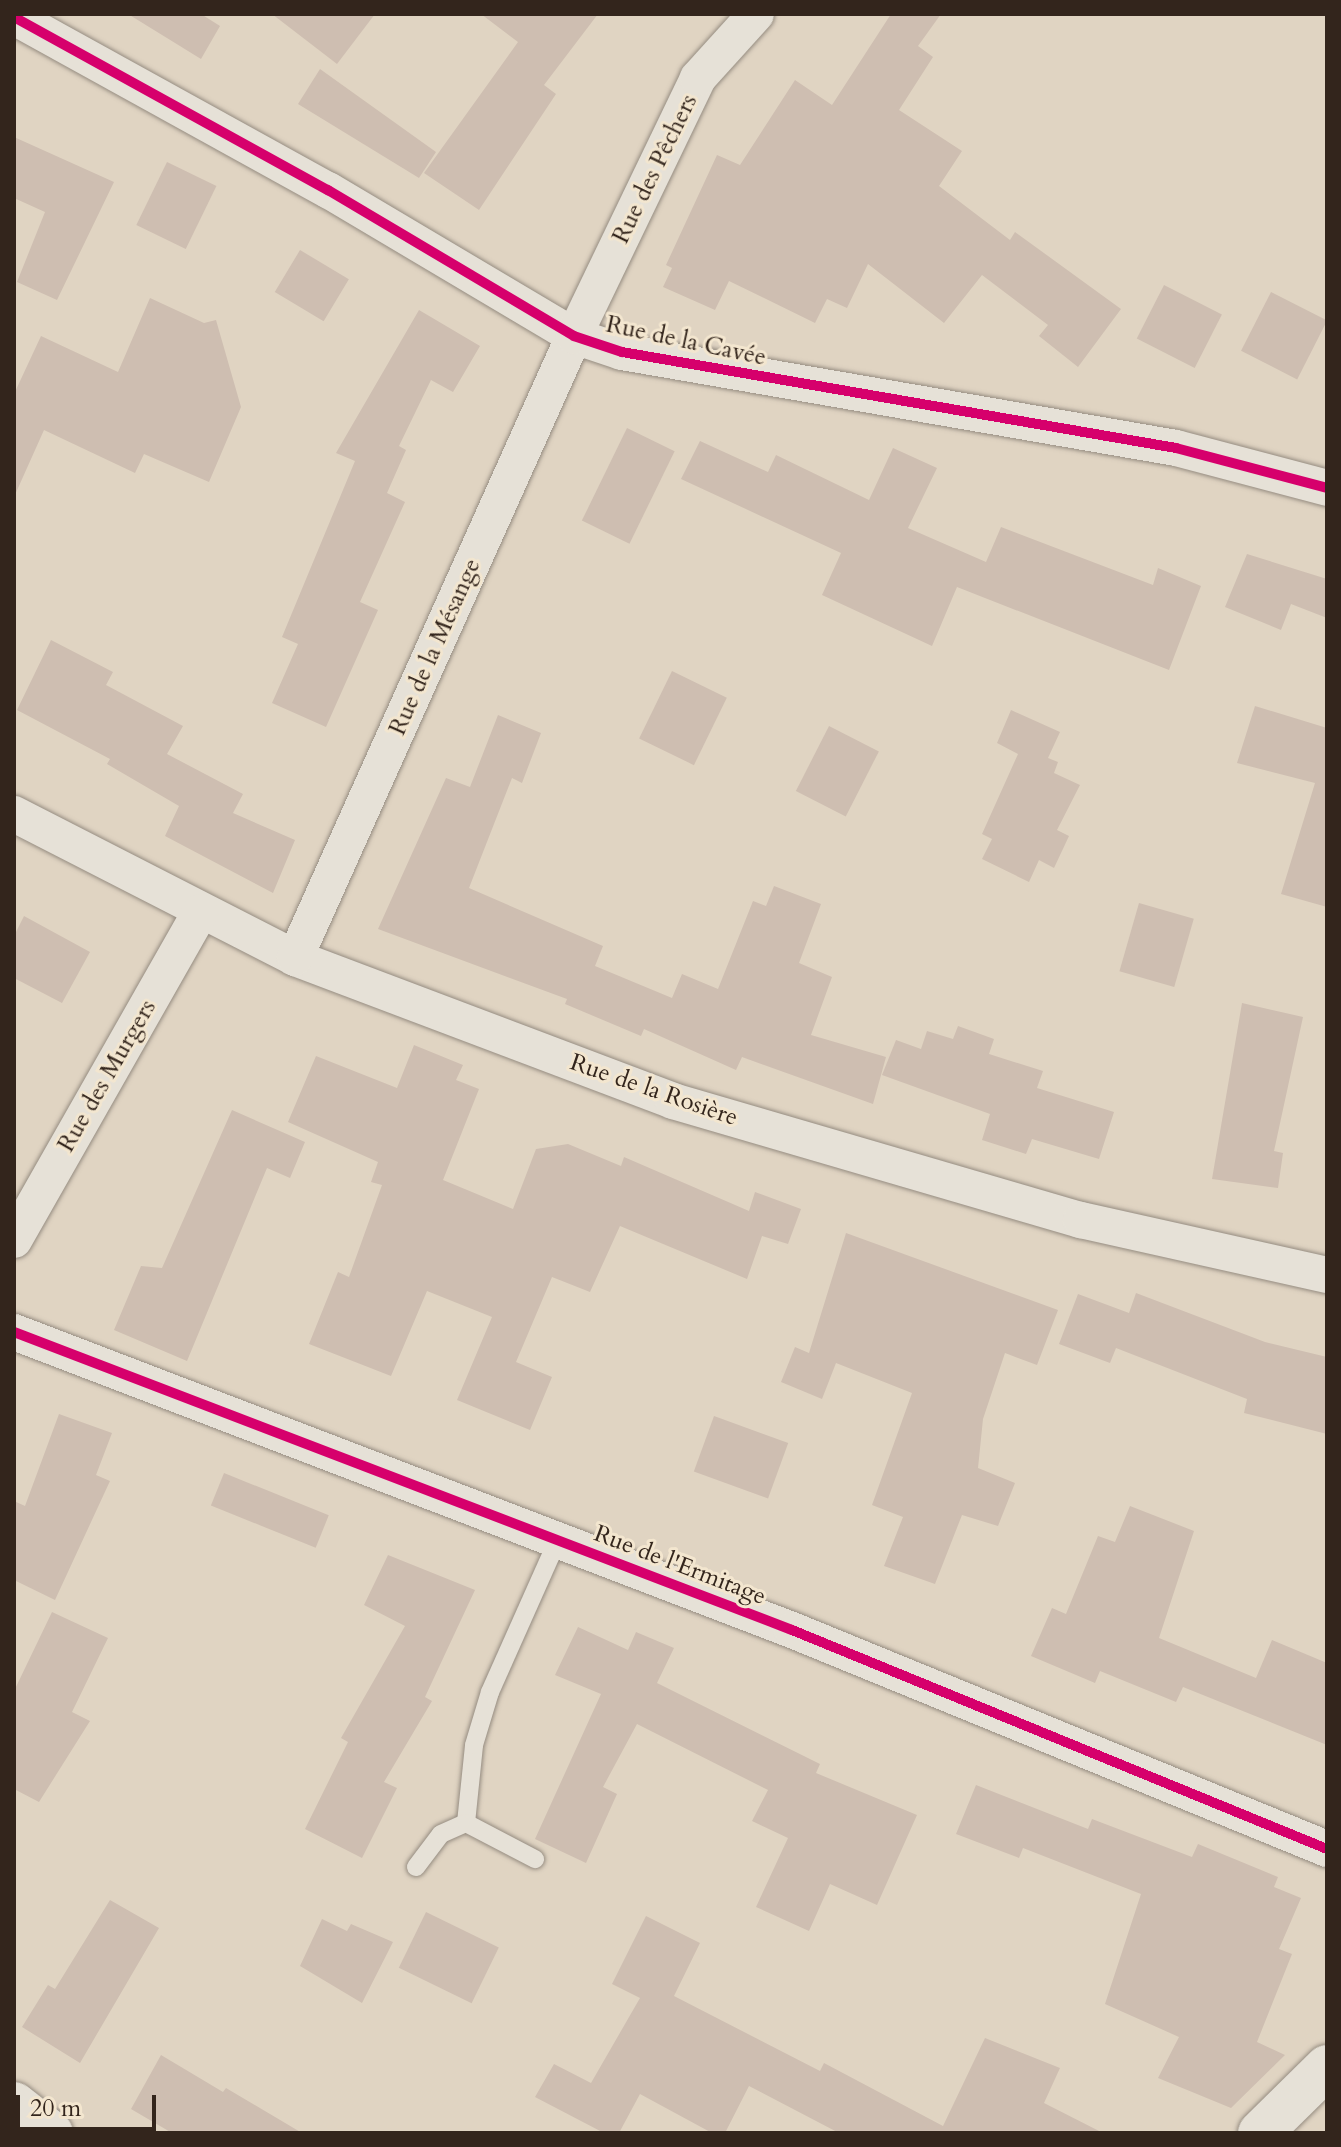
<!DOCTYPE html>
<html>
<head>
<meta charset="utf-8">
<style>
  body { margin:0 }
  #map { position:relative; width:1341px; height:2147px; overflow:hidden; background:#e0d4c2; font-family:Cardo,serif }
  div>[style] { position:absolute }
  .building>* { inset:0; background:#cebeb1; transform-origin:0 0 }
  .roads { filter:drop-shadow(0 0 2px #958c81) drop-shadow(0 0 2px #958c81) }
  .service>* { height:18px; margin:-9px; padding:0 9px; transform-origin:9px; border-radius:9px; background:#e6e1d7 }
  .minor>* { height:36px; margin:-18px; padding:0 18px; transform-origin:18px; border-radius:18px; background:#e6e1d7 }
  .tertiary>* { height:44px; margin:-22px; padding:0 22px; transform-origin:22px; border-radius:22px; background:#e6e1d7 }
  .cycleway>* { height:10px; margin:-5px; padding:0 5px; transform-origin:5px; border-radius:5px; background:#d6006c }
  span { translate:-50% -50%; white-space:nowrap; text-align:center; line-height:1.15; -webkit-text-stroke:6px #f3e6cf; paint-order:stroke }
  .street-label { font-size:24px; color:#33251c }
  .frame { position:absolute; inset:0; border:16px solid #33251c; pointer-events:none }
  .scale { position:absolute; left:16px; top:2095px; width:140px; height:36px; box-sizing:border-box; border:4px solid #33251c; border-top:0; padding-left:10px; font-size:24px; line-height:28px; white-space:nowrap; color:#33251c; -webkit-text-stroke:6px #f3e6cf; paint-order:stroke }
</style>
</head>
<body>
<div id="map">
  <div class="building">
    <div style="clip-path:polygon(128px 14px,201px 14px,220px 26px,201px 59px)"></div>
    <div style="clip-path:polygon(272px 14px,375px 14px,337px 64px)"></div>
    <div style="clip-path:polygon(481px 14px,598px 14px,544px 85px,556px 94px,479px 210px,424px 173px,518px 42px)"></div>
    <div style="clip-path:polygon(891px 14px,941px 14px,918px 46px,933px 57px,899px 110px,962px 151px,939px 186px,1010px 240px,1015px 232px,1121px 309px,1078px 367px,1039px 336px,1048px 325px,982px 275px,944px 323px,868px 264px,847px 308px,827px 299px,815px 323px,729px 281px,715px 310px,663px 287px,672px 268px,666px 265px,717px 155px,740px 165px,795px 80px,832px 105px)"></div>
    <div style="clip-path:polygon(320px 69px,436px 152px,419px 178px,298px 104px)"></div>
    <div style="clip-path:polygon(14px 137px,114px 182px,57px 300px,17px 282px,45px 212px,14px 198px)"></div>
    <div style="left:167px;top:162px;width:55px;height:70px;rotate:26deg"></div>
    <div style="left:300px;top:250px;width:57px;height:49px;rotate:31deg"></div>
    <div style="left:1164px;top:285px;width:65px;height:60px;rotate:27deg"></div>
    <div style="left:1271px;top:292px;width:63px;height:66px;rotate:27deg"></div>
    <div style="clip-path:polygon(150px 298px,204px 323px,216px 320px,241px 407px,209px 482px,144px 454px,135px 473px,44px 430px,14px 497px,14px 394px,41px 336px,118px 372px)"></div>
    <div style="clip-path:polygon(419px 310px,480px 346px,453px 392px,431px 380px,399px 446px,406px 450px,387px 493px,405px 502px,360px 602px,378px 610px,326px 727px,272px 703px,298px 644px,282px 637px,355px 461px,336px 453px)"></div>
    <div style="left:627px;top:428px;width:53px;height:103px;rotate:26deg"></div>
    <div style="clip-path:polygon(700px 441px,768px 472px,776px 455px,869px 500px,893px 448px,937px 468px,908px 528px,986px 562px,1001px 527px,1153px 585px,1158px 568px,1201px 586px,1169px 670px,957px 587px,932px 646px,822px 595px,841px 553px,681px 479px)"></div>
    <div style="clip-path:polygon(1247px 554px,1327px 579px,1327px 618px,1291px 604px,1281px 630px,1225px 607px)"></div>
    <div style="clip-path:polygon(51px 640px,113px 672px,106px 685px,183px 726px,167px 754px,243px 794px,233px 813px,295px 840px,273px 893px,165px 836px,179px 806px,107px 764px,110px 759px,17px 710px)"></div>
    <div style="left:672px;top:671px;width:61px;height:75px;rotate:26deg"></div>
    <div style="clip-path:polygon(1255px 706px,1327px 728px,1327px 907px,1281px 894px,1315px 783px,1237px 763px)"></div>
    <div style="clip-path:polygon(1011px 710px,1060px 732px,1048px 758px,1058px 762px,1054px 773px,1080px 785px,1057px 830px,1069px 836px,1054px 868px,1039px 860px,1029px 882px,982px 859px,992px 839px,982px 834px,1018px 754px,997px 743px)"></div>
    <div style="clip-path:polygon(498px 715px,541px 733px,522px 783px,512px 778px,469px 888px,603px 946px,595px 966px,672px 998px,682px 974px,718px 989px,753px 901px,766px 906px,774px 886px,821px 904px,799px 963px,832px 977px,811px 1035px,886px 1057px,873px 1104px,742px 1057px,736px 1070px,644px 1029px,641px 1036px,565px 1004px,567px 999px,378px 929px,446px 778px,470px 787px)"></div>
    <div style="left:829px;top:726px;width:56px;height:73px;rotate:27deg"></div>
    <div style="left:1139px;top:903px;width:57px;height:71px;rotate:16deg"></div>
    <div style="clip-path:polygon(24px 916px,90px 952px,62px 1003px,14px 978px,14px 936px)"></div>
    <div style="clip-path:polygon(1242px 1003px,1303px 1017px,1274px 1151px,1283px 1153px,1278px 1188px,1212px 1179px)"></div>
    <div style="clip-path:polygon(958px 1026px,994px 1039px,989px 1054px,1043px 1071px,1037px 1088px,1114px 1112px,1099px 1159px,1032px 1139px,1026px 1154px,982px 1140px,990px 1114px,882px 1075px,896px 1040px,921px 1049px,927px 1031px,953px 1039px)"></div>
    <div style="clip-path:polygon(414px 1045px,463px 1065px,456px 1080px,479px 1089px,443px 1180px,513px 1209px,536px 1149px,568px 1144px,621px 1166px,624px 1157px,749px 1211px,755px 1192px,801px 1209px,788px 1244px,762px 1236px,747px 1279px,620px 1226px,590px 1292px,552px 1277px,516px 1362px,552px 1377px,530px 1430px,457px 1400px,492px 1317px,427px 1291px,391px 1376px,309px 1344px,338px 1272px,349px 1277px,382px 1185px,371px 1182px,378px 1162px,288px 1122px,316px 1056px,397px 1088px)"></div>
    <div style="clip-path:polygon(232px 1110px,305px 1142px,290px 1178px,267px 1168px,187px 1361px,114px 1330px,141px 1266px,162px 1268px)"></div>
    <div style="clip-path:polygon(846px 1233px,1058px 1310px,1037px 1365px,1005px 1353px,983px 1419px,978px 1468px,1015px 1483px,998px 1526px,962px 1515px,935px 1584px,884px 1566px,903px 1517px,872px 1505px,912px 1393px,836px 1363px,822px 1399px,781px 1382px,795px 1347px,809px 1353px)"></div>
    <div style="clip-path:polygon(1136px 1293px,1265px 1342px,1327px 1357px,1327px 1434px,1244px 1413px,1247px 1399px,1116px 1348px,1110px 1363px,1059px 1344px,1078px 1294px,1129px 1313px)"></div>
    <div style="clip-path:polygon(59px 1414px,112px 1433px,96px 1475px,110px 1481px,55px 1600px,14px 1580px,14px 1501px,25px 1506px)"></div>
    <div style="left:714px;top:1416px;width:79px;height:59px;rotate:20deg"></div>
    <div style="left:224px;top:1473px;width:113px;height:35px;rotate:22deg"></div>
    <div style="clip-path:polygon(1130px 1506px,1194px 1531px,1159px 1638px,1256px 1678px,1272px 1640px,1327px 1663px,1327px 1745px,1183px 1687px,1176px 1702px,1100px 1671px,1095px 1683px,1031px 1656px,1052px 1608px,1066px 1614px,1098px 1536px,1115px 1542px)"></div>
    <div style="clip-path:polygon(388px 1555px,475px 1590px,425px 1697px,432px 1701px,384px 1782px,397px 1788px,362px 1858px,305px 1829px,348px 1742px,341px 1738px,405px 1626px,364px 1605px)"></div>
    <div style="clip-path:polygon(52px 1612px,108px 1638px,72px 1712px,90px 1721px,39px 1802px,14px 1789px,14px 1691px)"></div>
    <div style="clip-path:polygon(578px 1627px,628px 1650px,636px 1632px,674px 1648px,657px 1683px,820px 1764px,816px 1773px,917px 1815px,877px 1905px,830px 1884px,809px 1931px,756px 1907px,788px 1838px,752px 1821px,768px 1790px,637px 1724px,603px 1787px,617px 1794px,586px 1863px,535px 1839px,601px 1694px,555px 1675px)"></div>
    <div style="clip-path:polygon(976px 1785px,1088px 1829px,1092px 1819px,1192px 1857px,1198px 1844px,1278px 1877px,1274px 1887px,1301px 1898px,1279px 1949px,1292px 1954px,1257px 2042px,1285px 2055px,1231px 2108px,1158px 2078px,1179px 2037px,1105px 2004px,1141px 1894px,1023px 1848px,1019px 1858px,956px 1834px)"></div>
    <div style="clip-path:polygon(110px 1900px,159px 1928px,80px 2063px,22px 2027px,48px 1985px,55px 1989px)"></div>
    <div style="left:426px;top:1912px;width:81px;height:62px;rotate:26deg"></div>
    <div style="clip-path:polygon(646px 1916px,700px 1943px,674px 1996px,820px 2071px,824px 2063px,943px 2126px,985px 2038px,1060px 2068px,1044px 2103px,1103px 2133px,839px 2133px,749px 2086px,725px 2133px,712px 2133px,640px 2094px,619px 2133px,604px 2133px,535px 2097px,554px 2064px,591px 2083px,640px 1998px,612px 1984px)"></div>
    <div style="clip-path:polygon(322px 1919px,347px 1931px,351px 1924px,393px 1942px,362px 2003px,300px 1966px)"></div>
    <div style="clip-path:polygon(161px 2055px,223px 2092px,226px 2088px,302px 2133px,172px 2133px,131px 2109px)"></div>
  </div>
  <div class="roads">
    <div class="service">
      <div style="left:466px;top:1823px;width:78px;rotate:-84.1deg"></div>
      <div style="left:474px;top:1745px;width:55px;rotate:-73.2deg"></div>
      <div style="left:490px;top:1692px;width:167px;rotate:-66deg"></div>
      <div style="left:416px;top:1867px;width:41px;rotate:-52.9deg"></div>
      <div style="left:441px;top:1834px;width:27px;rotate:-24deg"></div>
      <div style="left:466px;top:1823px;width:78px;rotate:27.6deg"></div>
    </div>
    <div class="minor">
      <div style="left:14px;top:17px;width:359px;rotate:28.9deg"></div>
      <div style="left:328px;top:190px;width:286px;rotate:30.7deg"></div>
      <div style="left:574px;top:336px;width:51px;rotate:18.4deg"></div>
      <div style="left:622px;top:352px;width:562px;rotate:9.83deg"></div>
      <div style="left:1176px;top:448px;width:156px;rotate:14.8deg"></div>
      <div style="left:14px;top:814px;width:316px;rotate:27.1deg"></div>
      <div style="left:295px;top:958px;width:404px;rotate:20.7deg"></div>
      <div style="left:673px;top:1101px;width:425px;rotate:16.3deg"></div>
      <div style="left:1081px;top:1220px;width:252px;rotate:12.6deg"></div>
      <div style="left:295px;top:958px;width:682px;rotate:-65.84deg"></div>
      <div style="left:574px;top:336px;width:286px;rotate:-64.3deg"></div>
      <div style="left:698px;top:78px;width:86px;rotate:-47.8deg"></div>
      <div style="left:14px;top:1240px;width:377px;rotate:-60.4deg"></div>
      <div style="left:14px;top:1332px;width:833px;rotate:20.96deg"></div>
      <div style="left:792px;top:1630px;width:578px;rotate:22.26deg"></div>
    </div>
    <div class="tertiary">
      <div style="left:14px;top:2104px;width:47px;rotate:38.1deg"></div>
      <div style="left:1260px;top:2133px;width:94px;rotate:-44.6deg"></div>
    </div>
  </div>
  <div class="cycleway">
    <div style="left:14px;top:17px;width:359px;rotate:28.9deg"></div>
    <div style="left:328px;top:190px;width:286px;rotate:30.7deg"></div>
    <div style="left:574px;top:336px;width:51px;rotate:18.4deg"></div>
    <div style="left:622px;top:352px;width:562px;rotate:9.83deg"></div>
    <div style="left:1176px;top:448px;width:156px;rotate:14.8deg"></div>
    <div style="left:14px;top:1332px;width:833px;rotate:20.96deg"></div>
    <div style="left:792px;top:1630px;width:578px;rotate:22.26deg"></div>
  </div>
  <div class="street-label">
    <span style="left:655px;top:169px;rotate:-64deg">Rue des Pêchers</span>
    <span style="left:686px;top:341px;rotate:12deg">Rue de la Cavée</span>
    <span style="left:435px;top:647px;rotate:-66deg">Rue de la Mésange</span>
    <span style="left:107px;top:1076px;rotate:-60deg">Rue des Murgers</span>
    <span style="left:654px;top:1090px;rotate:19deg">Rue de la Rosière</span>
    <span style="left:680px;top:1565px;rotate:21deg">Rue de l'Ermitage</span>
  </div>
  <div class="frame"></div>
  <div class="scale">20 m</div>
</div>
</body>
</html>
